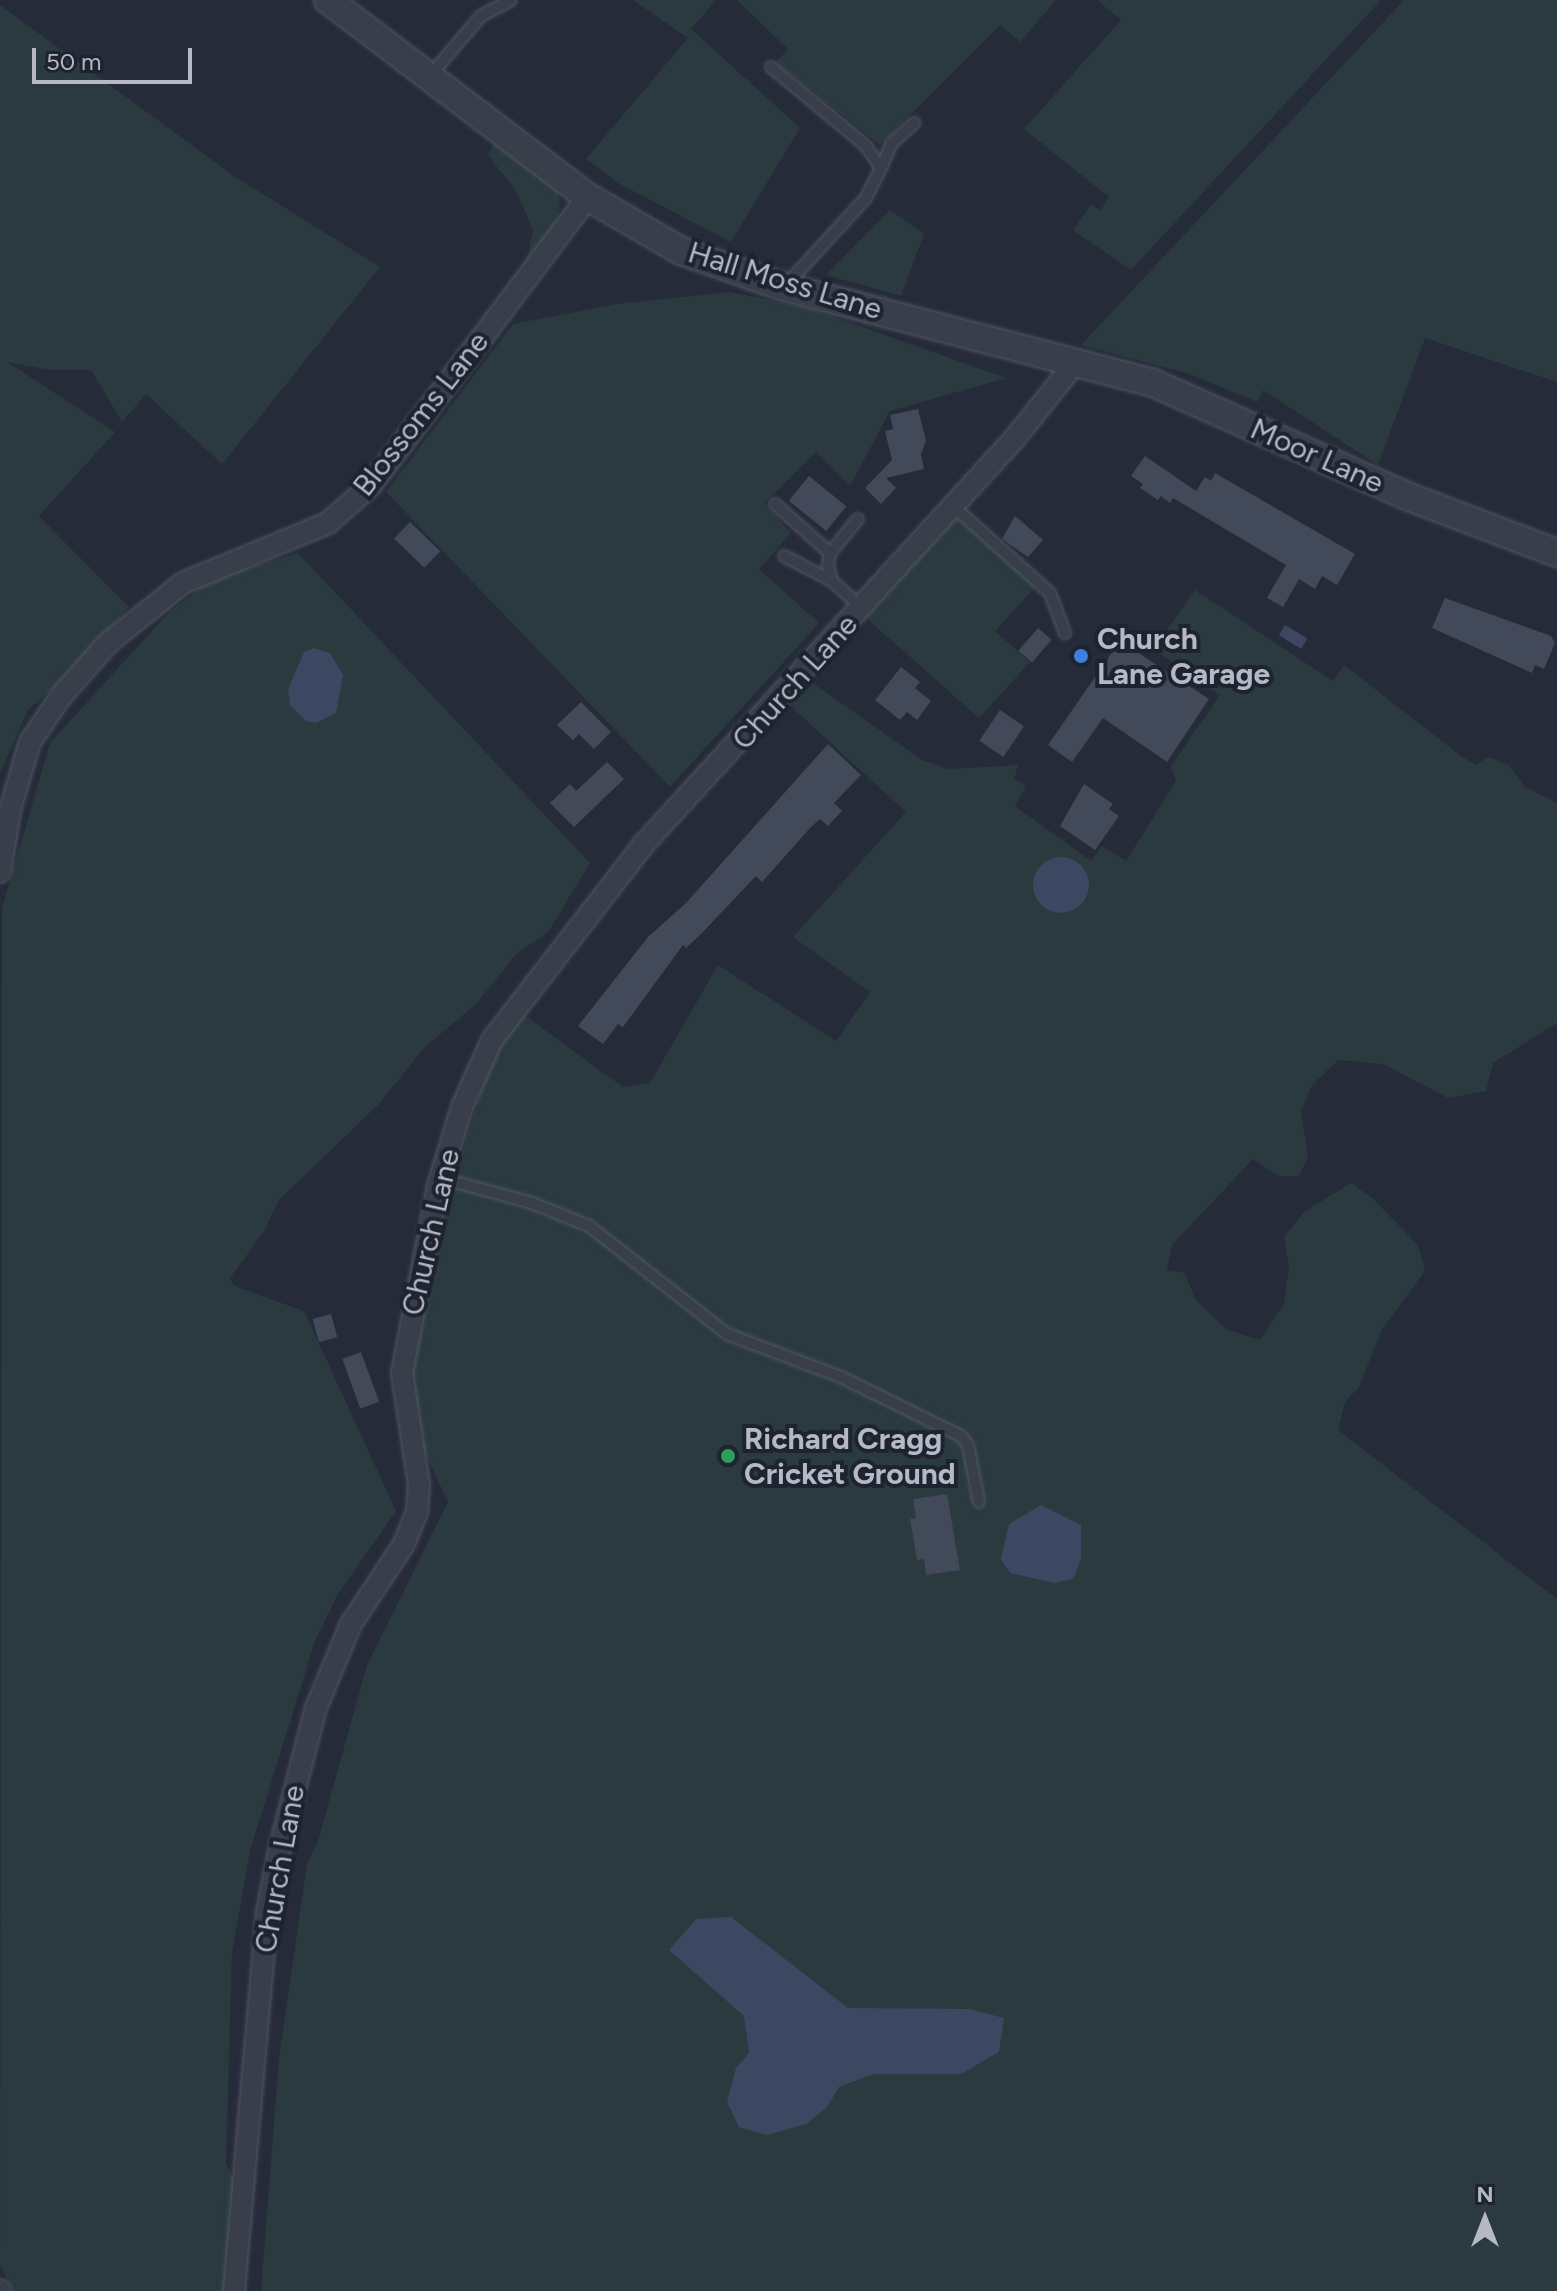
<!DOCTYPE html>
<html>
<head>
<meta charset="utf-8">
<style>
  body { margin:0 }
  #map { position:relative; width:1557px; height:2291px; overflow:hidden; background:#262b3a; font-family:Figtree,sans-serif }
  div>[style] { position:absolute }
  .green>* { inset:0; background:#2a3a3f }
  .water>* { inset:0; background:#3d4762; transform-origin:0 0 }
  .round { border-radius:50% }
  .building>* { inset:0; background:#424959; transform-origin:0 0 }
  .roads { filter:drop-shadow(0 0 2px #515663) drop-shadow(0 0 2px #515663) }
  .service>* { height:10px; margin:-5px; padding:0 5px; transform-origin:5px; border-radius:5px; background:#393e4b }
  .minor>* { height:20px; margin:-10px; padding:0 10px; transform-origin:10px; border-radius:10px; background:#393e4b }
  .tertiary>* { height:26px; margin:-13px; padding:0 13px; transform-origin:13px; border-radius:13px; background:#393e4b }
  .dots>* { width:22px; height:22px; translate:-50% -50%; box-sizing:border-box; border:4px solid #1e2330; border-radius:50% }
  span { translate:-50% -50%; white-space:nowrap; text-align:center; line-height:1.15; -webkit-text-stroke:8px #1e2330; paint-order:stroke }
  .street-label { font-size:30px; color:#b5b9c6 }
  .poi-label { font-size:30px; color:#b5b9c6; font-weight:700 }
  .left { translate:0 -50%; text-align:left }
  .north { position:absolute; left:1445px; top:2179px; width:80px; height:80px; -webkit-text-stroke:6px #1e2330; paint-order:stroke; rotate:0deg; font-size:22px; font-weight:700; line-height:32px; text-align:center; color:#b5b9c6 }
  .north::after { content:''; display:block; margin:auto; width:28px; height:36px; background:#b5b9c6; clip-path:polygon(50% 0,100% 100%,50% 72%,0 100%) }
  .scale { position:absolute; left:32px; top:48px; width:160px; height:36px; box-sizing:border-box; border:4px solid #b5b9c6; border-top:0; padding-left:10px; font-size:24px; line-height:28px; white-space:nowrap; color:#b5b9c6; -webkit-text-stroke:6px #1e2330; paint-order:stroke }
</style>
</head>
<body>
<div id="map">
  <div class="green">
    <div style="clip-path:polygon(633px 0,716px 0,691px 29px,800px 128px,731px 242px,618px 183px,586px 159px,688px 38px)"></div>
    <div style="clip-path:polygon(737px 0,1056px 0,1020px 42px,1000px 25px,880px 145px,776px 62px,788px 49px)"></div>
    <div style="clip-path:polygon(1097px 0,1381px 0,1131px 270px,1073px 230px,1091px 204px,1100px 211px,1109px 197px,1024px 129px,1121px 20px)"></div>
    <div style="clip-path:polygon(1404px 0,1557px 0,1557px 382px,1425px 338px,1378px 465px,1263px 390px,1257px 402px,1190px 374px,1081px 345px)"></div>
    <div style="clip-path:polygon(0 5px,237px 178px,380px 267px,222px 464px,146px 394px,122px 422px,91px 370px,49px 370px,7px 362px,115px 432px,39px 516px,129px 607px,69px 675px,28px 710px,0 773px)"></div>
    <div style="clip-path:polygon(494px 143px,558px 190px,560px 208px,554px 226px,527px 259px,533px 231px,518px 194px,488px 155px)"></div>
    <div style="clip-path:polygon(890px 210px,924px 234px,901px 296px,826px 275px)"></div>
    <div style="clip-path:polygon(730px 292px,806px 307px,1006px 378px,890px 411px,850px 486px,816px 452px,764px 503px,791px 533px,759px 569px,819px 623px,670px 787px,386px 492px,513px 324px,616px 304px)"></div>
    <div style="clip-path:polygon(954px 514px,1037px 585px,995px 631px,1030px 662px,979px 718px,863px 615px)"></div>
    <div style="clip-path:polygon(298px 553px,590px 863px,548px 932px,516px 954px,477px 1003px,424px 1048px,379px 1104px,279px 1200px,263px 1233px,230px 1278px,234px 1286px,304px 1311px,396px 1511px,338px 1594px,315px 1641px,250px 1851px,232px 1952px,226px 2163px,235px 2183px,224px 2291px,13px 2291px,0 2265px,2px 908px,50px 743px,170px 611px,215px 578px)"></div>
    <div style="clip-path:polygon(1195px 590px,1333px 681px,1344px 665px,1461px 756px,1476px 765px,1488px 757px,1509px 765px,1525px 787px,1557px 803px,1557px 1023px,1493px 1063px,1486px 1091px,1448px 1098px,1383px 1064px,1338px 1060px,1312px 1085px,1301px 1112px,1308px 1157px,1299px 1176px,1278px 1176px,1253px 1159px,1172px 1245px,1167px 1270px,1185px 1273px,1195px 1299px,1226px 1329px,1260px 1340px,1284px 1304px,1289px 1267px,1284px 1237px,1305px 1211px,1351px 1183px,1373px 1199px,1418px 1245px,1425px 1271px,1382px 1329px,1359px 1387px,1345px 1402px,1338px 1430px,1557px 1599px,1557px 2291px,261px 2291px,279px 2058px,307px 1864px,318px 1841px,367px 1665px,448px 1502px,421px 1444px,410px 1373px,458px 1165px,492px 1058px,520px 1012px,623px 1087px,650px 1083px,718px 965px,836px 1041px,870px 992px,793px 937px,906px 812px,785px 701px,807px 679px,922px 760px,949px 769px,1018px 765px,1014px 779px,1026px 786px,1015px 806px,1091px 861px,1102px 846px,1126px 861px,1176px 781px,1171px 766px,1220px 695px,1153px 649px)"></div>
  </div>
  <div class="water">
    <div style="left:1285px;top:625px;width:26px;height:12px;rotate:31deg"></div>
    <div style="clip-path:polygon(314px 648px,330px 653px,343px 675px,336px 713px,316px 723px,306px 721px,290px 705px,288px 689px,304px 652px)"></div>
    <div class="round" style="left:1033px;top:857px;width:56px;height:56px"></div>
    <div style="clip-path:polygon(1041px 1505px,1081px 1525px,1081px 1559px,1073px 1579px,1054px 1583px,1010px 1573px,1001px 1559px,1009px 1524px)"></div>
    <div style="clip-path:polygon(731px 1917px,848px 2008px,969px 2009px,1004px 2018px,999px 2052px,961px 2074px,873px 2074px,839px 2087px,827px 2107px,806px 2124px,767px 2135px,739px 2127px,727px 2102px,736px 2068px,749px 2053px,744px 2016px,669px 1950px,696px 1919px)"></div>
  </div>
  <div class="building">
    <div style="clip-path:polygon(918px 409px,926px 441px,921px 454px,924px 469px,886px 478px,896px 488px,881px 504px,865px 488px,892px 460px,885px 431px,893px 429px,890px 415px)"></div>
    <div style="clip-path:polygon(1145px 456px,1196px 491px,1205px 477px,1211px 481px,1215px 473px,1355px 554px,1337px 585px,1322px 576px,1315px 589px,1299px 579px,1283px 607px,1267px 598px,1286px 565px,1173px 498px,1170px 503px,1161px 496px,1158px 500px,1140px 488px,1143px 484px,1131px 476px)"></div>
    <div style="left:809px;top:476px;width:48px;height:32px;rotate:39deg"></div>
    <div style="clip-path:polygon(1015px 516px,1043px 540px,1028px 557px,1002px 539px)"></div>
    <div style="left:410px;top:522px;width:42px;height:23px;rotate:44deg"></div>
    <div style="clip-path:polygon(1445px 598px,1551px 636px,1555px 643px,1544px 669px,1535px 665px,1532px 673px,1432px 628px)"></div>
    <div style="left:1038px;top:628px;width:18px;height:30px;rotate:41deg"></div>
    <div style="clip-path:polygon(1120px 641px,1209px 699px,1167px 762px,1103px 718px,1072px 762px,1048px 745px)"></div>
    <div style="clip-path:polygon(901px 667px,920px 682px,915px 688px,931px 701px,917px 720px,907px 712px,900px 720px,875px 700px)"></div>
    <div style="clip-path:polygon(581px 702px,611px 732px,594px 749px,579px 734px,573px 740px,557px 725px)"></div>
    <div style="left:1000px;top:710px;width:29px;height:37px;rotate:34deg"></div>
    <div style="clip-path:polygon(828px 744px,861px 775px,834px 803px,842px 811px,828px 826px,820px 819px,811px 827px,762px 882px,756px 876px,702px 933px,686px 948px,683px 945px,623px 1027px,618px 1024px,603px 1044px,578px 1026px,648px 937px,686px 903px)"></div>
    <div style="clip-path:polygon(607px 762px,624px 779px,574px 827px,550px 803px,570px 784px,576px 791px)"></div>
    <div style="clip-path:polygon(1084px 784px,1113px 804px,1109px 809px,1119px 816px,1095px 850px,1060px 826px)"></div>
    <div style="left:331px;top:1314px;width:24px;height:19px;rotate:75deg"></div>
    <div style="left:361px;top:1352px;width:53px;height:20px;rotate:70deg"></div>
    <div style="clip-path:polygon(947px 1494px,960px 1570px,926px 1575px,924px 1559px,917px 1560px,910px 1519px,916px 1518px,913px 1499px)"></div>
  </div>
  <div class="roads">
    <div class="service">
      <div style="left:771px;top:67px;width:122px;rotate:39.7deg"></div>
      <div style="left:865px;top:145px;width:28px;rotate:55deg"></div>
      <div style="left:881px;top:168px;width:35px;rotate:117deg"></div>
      <div style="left:865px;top:199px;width:117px;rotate:132.6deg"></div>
      <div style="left:429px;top:77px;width:80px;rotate:-49.6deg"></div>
      <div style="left:481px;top:16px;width:34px;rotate:-28deg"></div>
      <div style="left:882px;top:166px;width:25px;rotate:-67deg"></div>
      <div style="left:892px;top:143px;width:30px;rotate:-42deg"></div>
      <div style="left:775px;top:504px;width:74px;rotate:41.7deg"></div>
      <div style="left:953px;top:506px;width:130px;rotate:41.9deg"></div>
      <div style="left:1050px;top:593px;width:43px;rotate:69.4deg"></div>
      <div style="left:858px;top:519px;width:44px;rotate:129.5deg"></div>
      <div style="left:830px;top:553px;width:14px;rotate:98deg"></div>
      <div style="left:828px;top:567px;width:15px;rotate:74deg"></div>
      <div style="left:832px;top:581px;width:40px;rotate:42deg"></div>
      <div style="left:784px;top:556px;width:54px;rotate:27.5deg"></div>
      <div style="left:440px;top:1178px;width:95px;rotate:15.2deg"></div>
      <div style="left:532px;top:1203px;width:61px;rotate:22deg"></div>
      <div style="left:589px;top:1226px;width:175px;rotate:38deg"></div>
      <div style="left:727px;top:1334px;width:122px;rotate:20.7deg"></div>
      <div style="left:841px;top:1377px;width:134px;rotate:26.2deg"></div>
      <div style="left:961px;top:1436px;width:11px;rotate:52deg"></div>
      <div style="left:968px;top:1445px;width:58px;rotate:79.1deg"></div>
    </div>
    <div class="minor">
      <div style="left:0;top:872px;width:63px;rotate:-80.8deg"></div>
      <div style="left:10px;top:810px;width:71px;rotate:-73.6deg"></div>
      <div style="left:30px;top:742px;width:57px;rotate:-55.8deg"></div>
      <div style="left:62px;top:695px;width:69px;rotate:-48.5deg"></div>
      <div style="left:108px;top:643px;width:96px;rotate:-38.7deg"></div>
      <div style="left:183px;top:583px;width:157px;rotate:-22.5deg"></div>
      <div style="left:328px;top:523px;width:57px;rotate:-41.5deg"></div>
      <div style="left:371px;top:485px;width:361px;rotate:-53deg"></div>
      <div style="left:0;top:2290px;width:1px;rotate:90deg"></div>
      <div style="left:234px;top:2291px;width:380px;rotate:-85deg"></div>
      <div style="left:267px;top:1912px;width:66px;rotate:-78.7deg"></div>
      <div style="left:280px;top:1847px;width:144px;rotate:-75.5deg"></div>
      <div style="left:316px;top:1708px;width:91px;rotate:-67.4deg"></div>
      <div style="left:351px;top:1624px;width:96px;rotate:-56.5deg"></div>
      <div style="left:404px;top:1544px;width:35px;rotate:-68deg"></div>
      <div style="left:417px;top:1512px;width:27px;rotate:-86deg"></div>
      <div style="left:419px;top:1485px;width:113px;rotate:-98.6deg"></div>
      <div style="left:402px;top:1373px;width:190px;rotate:-79.1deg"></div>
      <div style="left:438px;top:1186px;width:83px;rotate:-73.1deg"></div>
      <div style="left:462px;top:1107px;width:73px;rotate:-65.9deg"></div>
      <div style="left:492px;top:1040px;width:247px;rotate:-52.2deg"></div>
      <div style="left:643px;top:845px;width:551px;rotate:-47.57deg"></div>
      <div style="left:1015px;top:438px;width:96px;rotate:-51.3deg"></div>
    </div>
    <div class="tertiary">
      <div style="left:328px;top:0;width:326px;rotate:37.2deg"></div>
      <div style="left:588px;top:197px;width:108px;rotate:30.1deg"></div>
      <div style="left:681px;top:251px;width:106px;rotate:19.3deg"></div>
      <div style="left:781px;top:286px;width:384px;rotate:14.6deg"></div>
      <div style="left:1153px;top:383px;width:275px;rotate:24deg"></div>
      <div style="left:1404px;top:495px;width:164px;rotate:20.8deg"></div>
    </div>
  </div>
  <div class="dots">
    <div style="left:1081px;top:656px;background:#3f7fe0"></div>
    <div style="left:728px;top:1456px;background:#2e9e5b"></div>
  </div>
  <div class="street-label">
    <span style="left:785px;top:281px;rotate:17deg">Hall Moss Lane</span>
    <span style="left:421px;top:414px;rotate:-52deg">Blossoms Lane</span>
    <span style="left:1317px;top:456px;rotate:24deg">Moor Lane</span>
    <span style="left:795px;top:682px;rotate:-48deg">Church Lane</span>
    <span style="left:431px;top:1232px;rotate:-77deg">Church Lane</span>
    <span style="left:280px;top:1869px;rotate:-80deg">Church Lane</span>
  </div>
  <div class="poi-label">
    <span class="left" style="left:1097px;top:656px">Church<br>Lane Garage</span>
    <span class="left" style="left:744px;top:1456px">Richard Cragg<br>Cricket Ground</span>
  </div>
  <div class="north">N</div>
  <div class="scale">50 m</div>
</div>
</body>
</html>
